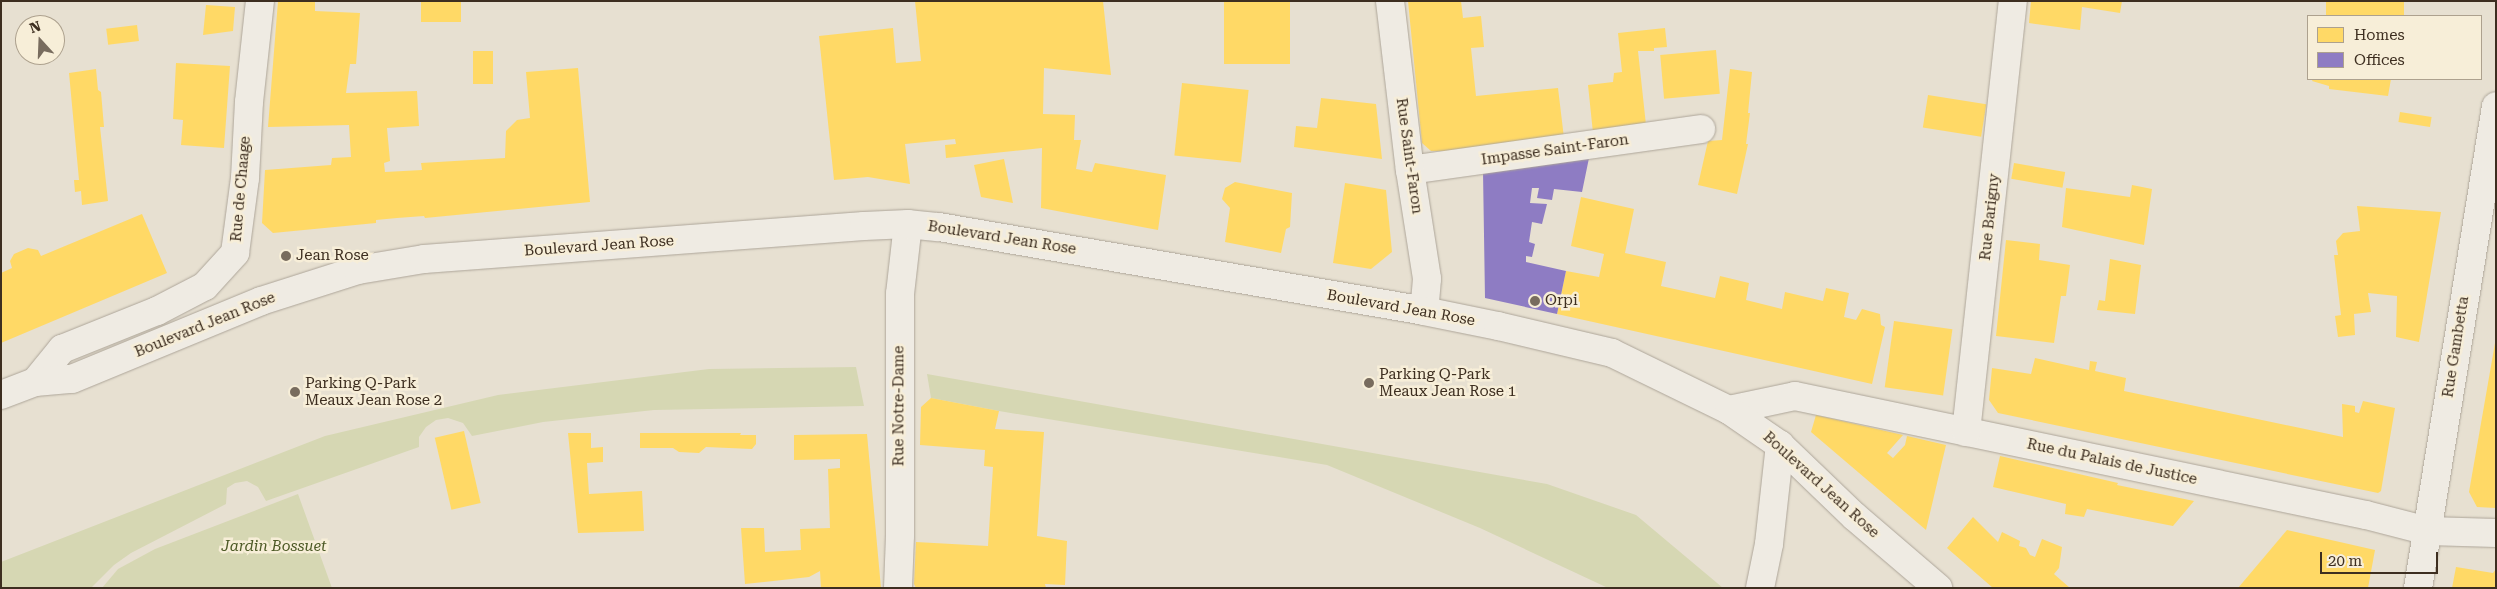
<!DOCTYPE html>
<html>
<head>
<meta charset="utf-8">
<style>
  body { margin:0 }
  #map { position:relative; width:2497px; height:589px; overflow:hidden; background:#e7e0d1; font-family:"Roboto Serif",serif }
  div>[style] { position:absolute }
  .green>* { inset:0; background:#d6d7b3 }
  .homes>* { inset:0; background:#ffd966; transform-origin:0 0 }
  .offices>* { inset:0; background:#8e7cc3 }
  .roads { filter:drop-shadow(0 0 1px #ada599) drop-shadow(0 0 1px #ada599) }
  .minor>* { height:28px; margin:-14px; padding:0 14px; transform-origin:14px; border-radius:14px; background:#efebe3 }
  .tertiary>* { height:28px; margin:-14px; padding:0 14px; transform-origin:14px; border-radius:14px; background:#efebe3 }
  .secondary>* { height:28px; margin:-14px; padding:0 14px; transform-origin:14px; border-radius:14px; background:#efebe3 }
  .dots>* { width:14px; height:14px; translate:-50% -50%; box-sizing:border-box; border:2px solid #f7eed8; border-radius:50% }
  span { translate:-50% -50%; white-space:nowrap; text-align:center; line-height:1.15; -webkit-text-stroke:5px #f7eed8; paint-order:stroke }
  .street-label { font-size:15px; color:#3d2e20 }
  .poi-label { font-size:15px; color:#3d2e20 }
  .left { translate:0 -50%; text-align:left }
  .park-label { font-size:15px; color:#4d5a26; font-style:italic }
  .frame { position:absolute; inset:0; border:2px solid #3d2e20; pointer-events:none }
  .legend { position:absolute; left:2307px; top:15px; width:175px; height:65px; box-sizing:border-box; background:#f7eed8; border:1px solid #ada18e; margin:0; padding:6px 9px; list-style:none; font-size:15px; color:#3d2e20 }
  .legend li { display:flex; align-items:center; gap:10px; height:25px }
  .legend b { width:25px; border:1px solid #ada18e }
  .north { position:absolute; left:15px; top:15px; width:50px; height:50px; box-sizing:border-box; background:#f7eed8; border:1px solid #ada18e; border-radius:50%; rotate:340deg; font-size:14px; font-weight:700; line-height:20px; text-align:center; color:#3d2e20 }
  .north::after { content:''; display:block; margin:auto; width:18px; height:22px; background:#786c5e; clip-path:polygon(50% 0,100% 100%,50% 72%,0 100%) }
  .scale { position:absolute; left:2320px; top:552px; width:118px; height:22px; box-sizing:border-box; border:2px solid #3d2e20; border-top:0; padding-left:6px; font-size:15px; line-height:18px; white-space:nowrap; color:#3d2e20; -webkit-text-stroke:4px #f7eed8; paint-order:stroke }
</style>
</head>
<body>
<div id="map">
  <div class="green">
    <div style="clip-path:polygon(856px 367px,864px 406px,654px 410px,543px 422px,472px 436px,463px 423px,448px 418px,436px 420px,426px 427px,419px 437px,419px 447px,266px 501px,258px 487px,247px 481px,235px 483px,227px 488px,226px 504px,131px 553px,114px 565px,91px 588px,1px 588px,1px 562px,325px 436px,498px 395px,709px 369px)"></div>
    <div style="clip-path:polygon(927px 374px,1547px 484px,1636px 515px,1723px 588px,1608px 588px,1480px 528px,1327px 465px,999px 411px,931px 398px)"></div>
    <div style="clip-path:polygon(298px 494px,332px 588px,102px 588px,118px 569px,155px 549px)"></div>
  </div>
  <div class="homes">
    <div style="clip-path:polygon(278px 1px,315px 1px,315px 11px,360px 13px,356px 64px,350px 64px,346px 93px,417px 91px,419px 126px,387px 128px,390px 161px,384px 163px,385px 172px,422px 170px,421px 163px,505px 158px,506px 131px,517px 120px,530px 118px,526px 72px,578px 68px,590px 202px,425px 218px,424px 216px,397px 218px,376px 220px,376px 223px,273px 233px,262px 223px,265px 170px,331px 165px,332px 158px,351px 157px,349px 125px,268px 127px)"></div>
    <div style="clip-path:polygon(915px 1px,1103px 1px,1111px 75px,1044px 68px,1043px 114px,1075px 115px,1074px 140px,1081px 140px,1076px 169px,1092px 172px,1095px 163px,1166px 175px,1158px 230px,1041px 208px,1042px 148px,946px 158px,945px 145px,956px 144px,955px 139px,905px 144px,910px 184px,868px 177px,834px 180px,819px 36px,893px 28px,896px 63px,921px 61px)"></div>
    <div style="left:1224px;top:1px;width:66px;height:63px"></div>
    <div style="clip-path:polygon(1408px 1px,1461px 1px,1463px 18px,1481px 16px,1484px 47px,1471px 48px,1476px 96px,1558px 88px,1564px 138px,1480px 151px,1431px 151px,1422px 143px)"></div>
    <div style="clip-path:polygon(2031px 1px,2122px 1px,2120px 13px,2082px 7px,2080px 30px,2029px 23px)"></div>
    <div style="left:2326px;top:1px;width:78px;height:15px"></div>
    <div style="left:461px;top:2px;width:20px;height:40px;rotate:90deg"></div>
    <div style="clip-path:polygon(206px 5px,235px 7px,233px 31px,203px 35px)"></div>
    <div style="left:137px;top:25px;width:16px;height:31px;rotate:83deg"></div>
    <div style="clip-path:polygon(1665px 28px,1667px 47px,1654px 48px,1654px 51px,1638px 51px,1646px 125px,1593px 133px,1588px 85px,1613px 82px,1614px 73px,1622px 72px,1618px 33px)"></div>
    <div style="left:1716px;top:50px;width:44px;height:56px;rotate:85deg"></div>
    <div style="left:473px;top:51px;width:20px;height:33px"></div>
    <div style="clip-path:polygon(176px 63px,230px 66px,224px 148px,181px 145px,183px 120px,173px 119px)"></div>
    <div style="clip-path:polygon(96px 69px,98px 90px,101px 92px,104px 127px,100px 127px,108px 201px,82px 205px,81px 191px,75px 192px,74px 180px,79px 180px,69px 73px)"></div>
    <div style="clip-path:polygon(1730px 69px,1752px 72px,1748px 113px,1750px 113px,1746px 144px,1748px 144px,1737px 194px,1698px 185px,1708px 141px,1722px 140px)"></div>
    <div style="clip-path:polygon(2313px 79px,2391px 79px,2388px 96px,2329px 89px,2329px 86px,2312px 81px)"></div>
    <div style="left:1182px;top:83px;width:67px;height:73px;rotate:6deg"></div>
    <div style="left:1928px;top:95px;width:59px;height:33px;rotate:9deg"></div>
    <div style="clip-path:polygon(1321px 98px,1376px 104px,1382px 159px,1294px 147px,1296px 126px,1317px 128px)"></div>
    <div style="left:2400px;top:112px;width:32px;height:10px;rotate:9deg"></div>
    <div style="clip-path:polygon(1004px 159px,1013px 203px,981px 197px,974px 165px)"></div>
    <div style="left:2014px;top:163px;width:52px;height:16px;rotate:10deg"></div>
    <div style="clip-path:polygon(1235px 182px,1292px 193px,1290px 227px,1286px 229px,1281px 253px,1225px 242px,1230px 208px,1222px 199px,1225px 188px)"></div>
    <div style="clip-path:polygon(1345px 183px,1386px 190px,1392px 252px,1371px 269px,1333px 263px)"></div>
    <div style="clip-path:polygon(2132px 185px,2152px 189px,2144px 245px,2062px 227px,2066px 188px,2130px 197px)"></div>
    <div style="clip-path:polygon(1581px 197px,1634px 209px,1625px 253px,1666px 262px,1661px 286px,1715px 298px,1720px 276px,1749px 283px,1746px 300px,1782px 309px,1785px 292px,1823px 301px,1826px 288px,1849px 293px,1844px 317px,1856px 320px,1862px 309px,1880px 314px,1881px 325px,1885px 327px,1872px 384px,1557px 314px,1566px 271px,1599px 277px,1604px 254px,1571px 246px)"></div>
    <div style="clip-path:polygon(2357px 206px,2441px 212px,2419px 342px,2396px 337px,2397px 296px,2368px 293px,2371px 312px,2354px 314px,2355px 335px,2338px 337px,2335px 316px,2341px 315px,2334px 255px,2338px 255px,2336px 241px,2343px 233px,2360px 231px)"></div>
    <div style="clip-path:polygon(142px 214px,167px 273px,1px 343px,1px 273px,12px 268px,10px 261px,14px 254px,28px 248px,38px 250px,41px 256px)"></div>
    <div style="clip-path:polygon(2006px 240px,2040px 244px,2039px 260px,2070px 265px,2066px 296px,2061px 296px,2054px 343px,1996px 336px)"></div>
    <div style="clip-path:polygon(2110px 259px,2141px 265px,2135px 314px,2097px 310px,2099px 300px,2105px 301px)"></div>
    <div style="left:1894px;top:321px;width:59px;height:67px;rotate:8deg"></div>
    <div style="clip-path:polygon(2495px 343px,2496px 508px,2477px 507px,2469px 492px)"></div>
    <div style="clip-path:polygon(2035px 358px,2089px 370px,2090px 361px,2097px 362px,2095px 371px,2126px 378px,2124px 391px,2343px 437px,2342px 404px,2355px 406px,2355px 412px,2359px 413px,2363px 401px,2395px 408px,2381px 491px,2378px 493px,1998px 413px,1989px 400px,1992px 368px,2031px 374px)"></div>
    <div style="clip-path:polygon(931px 398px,999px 411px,995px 429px,1044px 432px,1037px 536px,1067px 541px,1065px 585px,1045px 584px,1046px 588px,916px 588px,914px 584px,916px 542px,988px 546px,993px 467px,984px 466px,985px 450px,920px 445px,921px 407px)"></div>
    <div style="clip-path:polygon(1816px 415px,1903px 435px,1887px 453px,1893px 458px,1905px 445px,1907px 436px,1946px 445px,1926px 530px,1811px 432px)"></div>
    <div style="left:464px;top:431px;width:74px;height:30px;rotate:77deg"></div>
    <div style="clip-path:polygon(568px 433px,591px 433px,591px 448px,603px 447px,603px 462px,587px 463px,589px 494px,642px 491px,644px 531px,578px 533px)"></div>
    <div style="clip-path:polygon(640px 433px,741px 433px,740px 435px,756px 435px,756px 444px,752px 449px,706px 447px,699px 453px,679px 452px,673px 448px,640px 448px)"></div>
    <div style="clip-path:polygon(867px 434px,881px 588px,821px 588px,820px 571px,809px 577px,745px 584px,741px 528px,764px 528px,765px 552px,801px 550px,800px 529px,830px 528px,828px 469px,840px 468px,840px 459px,794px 460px,794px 435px)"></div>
    <div style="clip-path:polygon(2000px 456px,2118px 483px,2117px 485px,2194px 501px,2173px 526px,2087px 509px,2084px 517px,2065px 514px,2066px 504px,1993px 487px)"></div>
    <div style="clip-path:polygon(1973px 517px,1998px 542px,2002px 532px,2020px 541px,2019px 546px,2026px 548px,2030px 555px,2035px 557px,2042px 539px,2062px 547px,2059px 568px,2054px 574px,2070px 588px,1993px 588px,1947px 548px)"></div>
    <div style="clip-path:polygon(2287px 530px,2375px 550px,2368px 588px,2238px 588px)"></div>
    <div style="clip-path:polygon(2456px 567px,2493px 573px,2496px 569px,2496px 588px,2452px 588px)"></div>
  </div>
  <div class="offices">
    <div style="clip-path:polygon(1589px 158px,1582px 192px,1554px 189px,1552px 200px,1537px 198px,1539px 188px,1532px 188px,1530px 203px,1547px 204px,1542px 224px,1532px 222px,1529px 242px,1535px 244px,1532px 257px,1526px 256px,1526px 262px,1566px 271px,1557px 314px,1485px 298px,1483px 172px)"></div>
  </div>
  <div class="roads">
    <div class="minor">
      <div style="left:1410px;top:170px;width:294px;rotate:-8deg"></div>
      <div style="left:1729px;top:410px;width:67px;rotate:-12deg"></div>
      <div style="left:1795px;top:396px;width:583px;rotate:11.77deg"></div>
      <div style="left:2366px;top:515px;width:64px;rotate:14.5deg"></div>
      <div style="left:2428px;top:531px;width:68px;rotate:1.7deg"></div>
      <div style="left:1966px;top:432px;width:434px;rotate:-83.8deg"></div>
      <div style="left:898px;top:588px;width:53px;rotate:-87.8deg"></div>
      <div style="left:900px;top:535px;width:241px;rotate:-90deg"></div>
      <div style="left:900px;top:294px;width:70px;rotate:-83.5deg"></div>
      <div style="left:1760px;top:588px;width:45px;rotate:-78.4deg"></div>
      <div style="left:1769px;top:544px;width:100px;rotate:-83.7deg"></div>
      <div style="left:2418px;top:588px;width:488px;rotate:-80.8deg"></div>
    </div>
    <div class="tertiary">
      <div style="left:1390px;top:1px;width:170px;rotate:83.3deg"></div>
      <div style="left:1410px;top:170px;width:110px;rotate:81.1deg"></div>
      <div style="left:1427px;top:279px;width:32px;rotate:95deg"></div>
      <div style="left:35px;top:382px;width:43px;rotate:-50.7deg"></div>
      <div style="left:62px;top:349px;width:102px;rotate:-21.8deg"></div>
      <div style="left:157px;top:311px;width:54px;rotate:-27.5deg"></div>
      <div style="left:205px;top:286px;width:45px;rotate:-47.7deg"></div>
      <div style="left:235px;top:253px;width:76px;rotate:-82.4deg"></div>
      <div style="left:245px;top:178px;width:76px;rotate:-87deg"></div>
      <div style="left:249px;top:102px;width:102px;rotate:-83.8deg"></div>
    </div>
    <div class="secondary">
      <div style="left:1px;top:395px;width:36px;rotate:-21deg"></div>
      <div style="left:35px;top:382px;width:37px;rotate:-5deg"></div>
      <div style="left:72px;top:379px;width:204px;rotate:-22.4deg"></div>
      <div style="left:261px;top:301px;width:102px;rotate:-17.7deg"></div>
      <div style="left:358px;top:270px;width:67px;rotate:-9.5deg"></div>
      <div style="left:424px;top:259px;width:441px;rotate:-4.3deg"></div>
      <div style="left:864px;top:226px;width:44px;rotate:-2.6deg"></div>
      <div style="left:908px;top:224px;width:31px;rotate:6deg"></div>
      <div style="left:939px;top:227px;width:492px;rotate:9.8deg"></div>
      <div style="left:1424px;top:311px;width:76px;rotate:11.5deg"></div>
      <div style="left:1498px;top:326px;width:117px;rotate:13.3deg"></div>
      <div style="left:1612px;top:353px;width:130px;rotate:26deg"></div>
      <div style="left:1729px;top:410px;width:62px;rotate:34.5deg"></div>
      <div style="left:1780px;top:445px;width:103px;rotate:43.8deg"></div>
      <div style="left:1854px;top:516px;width:111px;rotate:40.6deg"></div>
    </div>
  </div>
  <div class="dots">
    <div style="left:286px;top:256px;background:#786c5e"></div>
    <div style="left:1535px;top:301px;background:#786c5e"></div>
    <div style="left:1369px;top:383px;background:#786c5e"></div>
    <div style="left:295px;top:392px;background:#786c5e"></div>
  </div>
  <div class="street-label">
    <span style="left:1555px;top:150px;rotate:-8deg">Impasse Saint-Faron</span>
    <span style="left:1409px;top:156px;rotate:82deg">Rue Saint-Faron</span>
    <span style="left:241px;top:189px;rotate:-85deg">Rue de Chaage</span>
    <span style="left:1990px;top:217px;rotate:-84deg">Rue Barigny</span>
    <span style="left:1002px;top:238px;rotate:9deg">Boulevard Jean Rose</span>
    <span style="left:599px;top:246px;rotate:-4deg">Boulevard Jean Rose</span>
    <span style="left:1401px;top:308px;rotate:10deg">Boulevard Jean Rose</span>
    <span style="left:205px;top:325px;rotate:-22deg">Boulevard Jean Rose</span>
    <span style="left:2456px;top:347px;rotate:-81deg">Rue Gambetta</span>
    <span style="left:899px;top:406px;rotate:-90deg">Rue Notre-Dame</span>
    <span style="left:2112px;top:462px;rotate:12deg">Rue du Palais de Justice</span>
    <span style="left:1821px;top:485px;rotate:42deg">Boulevard Jean Rose</span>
  </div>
  <div class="poi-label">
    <span class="left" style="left:296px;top:256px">Jean Rose</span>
    <span class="left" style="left:1545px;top:301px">Orpi</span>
    <span class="left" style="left:1379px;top:383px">Parking Q-Park<br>Meaux Jean Rose 1</span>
    <span class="left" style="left:305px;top:392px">Parking Q-Park<br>Meaux Jean Rose 2</span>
  </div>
  <div class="park-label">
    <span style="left:274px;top:547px">Jardin Bossuet</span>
  </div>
  <div class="frame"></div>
  <ul class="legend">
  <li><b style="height:14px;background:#ffd966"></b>Homes</li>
  <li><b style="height:14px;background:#8e7cc3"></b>Offices</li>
  </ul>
  <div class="north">N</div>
  <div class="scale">20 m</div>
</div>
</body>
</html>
